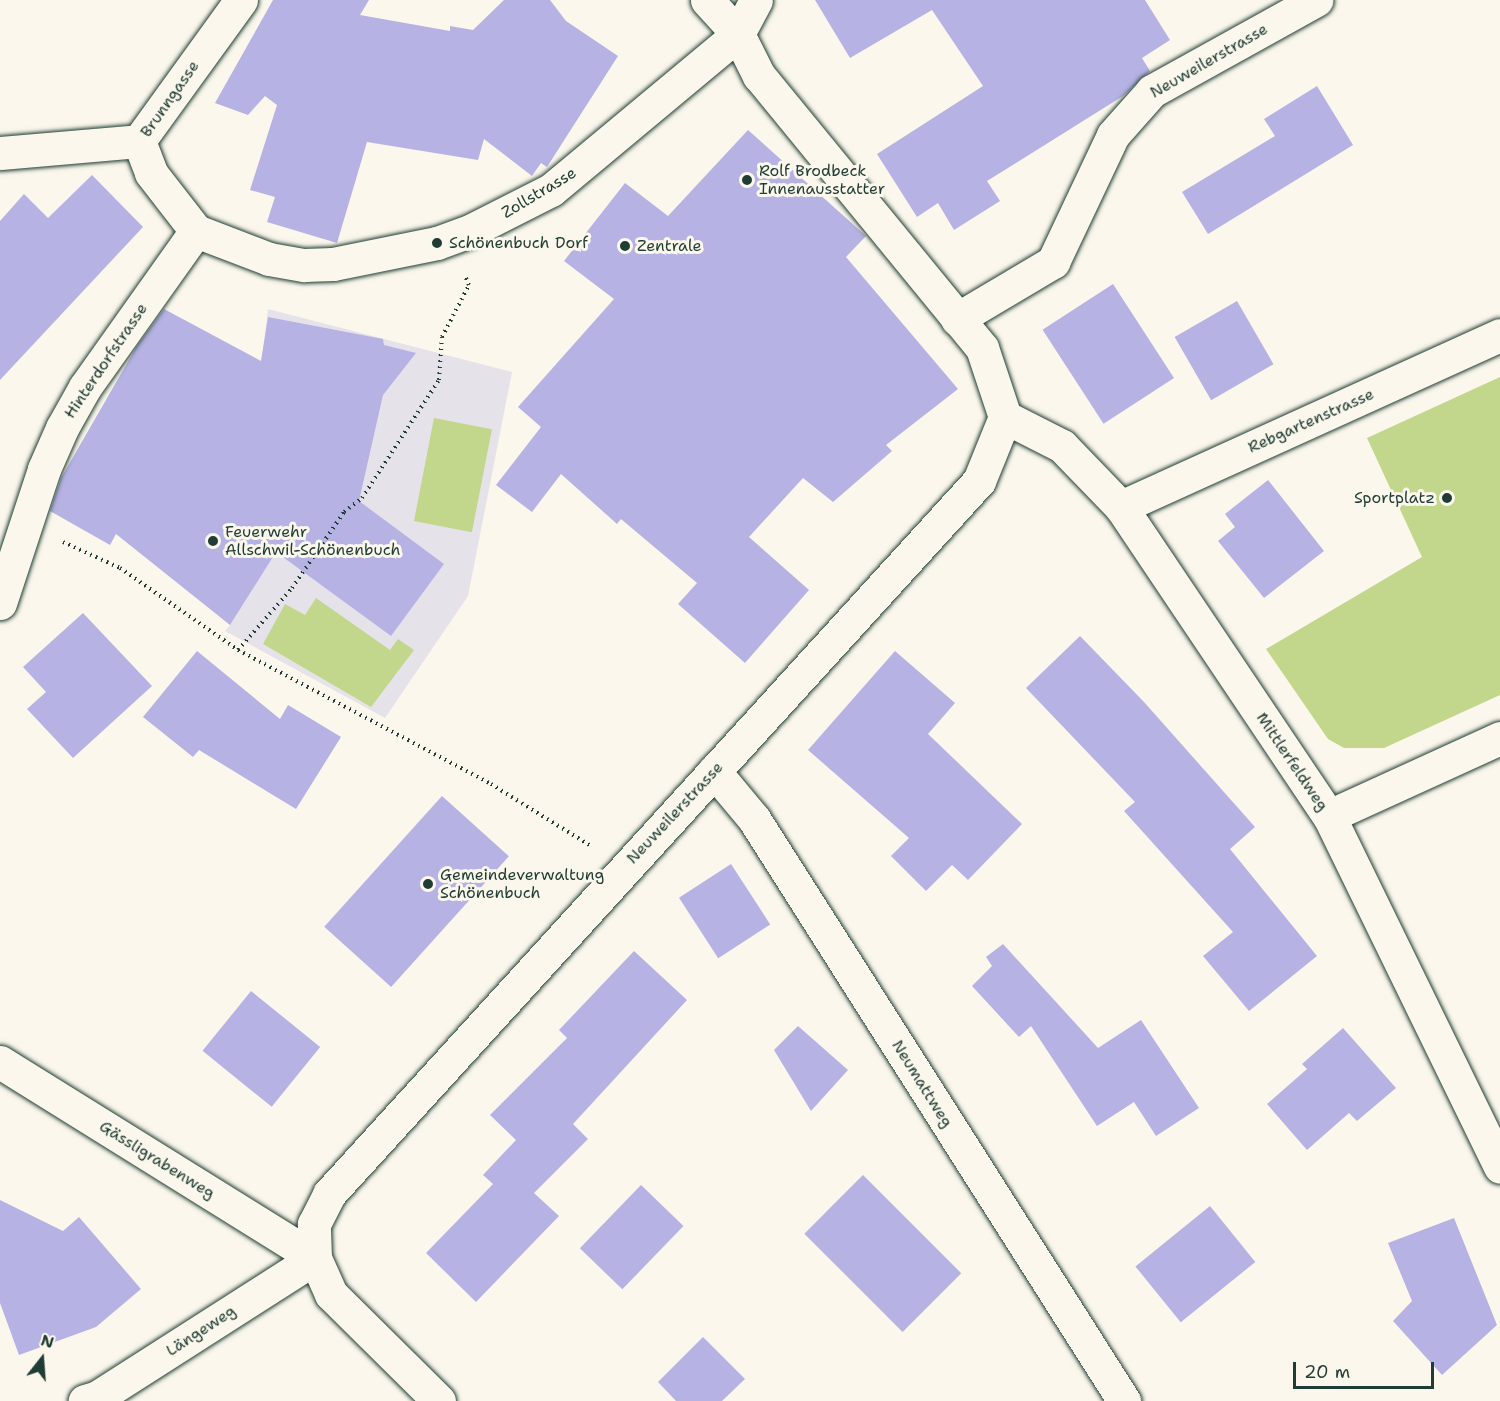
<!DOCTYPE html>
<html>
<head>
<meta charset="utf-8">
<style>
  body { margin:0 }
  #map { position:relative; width:1500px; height:1401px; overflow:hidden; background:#fbf7ec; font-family:"Shantell Sans",sans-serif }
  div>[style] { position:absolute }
  .built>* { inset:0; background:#e6e2ea }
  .green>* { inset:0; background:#c2d68c; transform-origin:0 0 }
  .building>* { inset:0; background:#b6b2e4; transform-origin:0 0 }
  .path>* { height:4px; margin-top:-2px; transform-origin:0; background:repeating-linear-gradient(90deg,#1f3d34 0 1.5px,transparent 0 6px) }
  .roads { filter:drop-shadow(0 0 2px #1f3d34) drop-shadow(0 0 2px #1f3d34) }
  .minor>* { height:33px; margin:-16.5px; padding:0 16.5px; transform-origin:16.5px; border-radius:16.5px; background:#fbf7ec }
  .tertiary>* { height:33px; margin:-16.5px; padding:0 16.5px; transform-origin:16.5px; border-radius:16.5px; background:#fbf7ec }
  .dots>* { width:16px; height:16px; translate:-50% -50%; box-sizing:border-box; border:3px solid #fbf7ec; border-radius:50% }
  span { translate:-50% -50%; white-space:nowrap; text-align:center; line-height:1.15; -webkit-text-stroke:6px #fbf7ec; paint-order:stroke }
  .street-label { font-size:16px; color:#1f3d34 }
  .poi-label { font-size:16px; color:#1f3d34 }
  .left { translate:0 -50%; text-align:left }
  .right { translate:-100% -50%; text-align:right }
  .north { position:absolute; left:12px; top:1329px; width:60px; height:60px; -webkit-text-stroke:4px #fbf7ec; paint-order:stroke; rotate:17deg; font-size:16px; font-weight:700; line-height:24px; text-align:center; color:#1f3d34 }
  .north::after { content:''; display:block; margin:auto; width:21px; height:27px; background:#1f3d34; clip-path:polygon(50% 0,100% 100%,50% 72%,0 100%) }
  .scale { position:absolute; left:1293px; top:1362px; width:141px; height:27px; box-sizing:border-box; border:3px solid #1f3d34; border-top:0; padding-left:8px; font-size:18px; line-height:21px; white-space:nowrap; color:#1f3d34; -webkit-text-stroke:4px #fbf7ec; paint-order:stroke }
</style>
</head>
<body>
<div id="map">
  <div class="built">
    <div style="clip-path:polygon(268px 309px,512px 372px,468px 596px,385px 718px,225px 631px,230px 625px)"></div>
  </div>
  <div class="green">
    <div style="clip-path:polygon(1500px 377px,1500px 695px,1384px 748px,1344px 748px,1328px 739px,1266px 649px,1422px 557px,1367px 438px)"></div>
    <div style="left:434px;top:418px;width:59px;height:105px;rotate:11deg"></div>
    <div style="clip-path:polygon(316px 598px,390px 650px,398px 639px,414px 650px,371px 707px,263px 644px,285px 604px,305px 615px)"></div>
  </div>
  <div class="building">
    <div style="clip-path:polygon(273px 0,369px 0,360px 15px,450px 31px,450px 26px,473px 30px,504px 0,550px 0,566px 21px,618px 56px,547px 167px,541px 163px,532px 176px,484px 139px,478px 160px,367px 142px,337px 243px,267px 222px,275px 197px,250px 190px,277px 105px,265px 96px,248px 115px,215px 103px)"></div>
    <div style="clip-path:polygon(815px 0,1145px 0,1170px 40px,1142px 58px,1150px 71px,1123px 96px,987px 181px,1000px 201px,954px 230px,938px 203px,917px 217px,877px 154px,983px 86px,932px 10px,850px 58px)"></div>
    <div style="clip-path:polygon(1317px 86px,1353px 145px,1208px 234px,1182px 192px,1275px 136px,1264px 119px)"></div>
    <div style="clip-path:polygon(748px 130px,866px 236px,846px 257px,958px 389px,886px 445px,892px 451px,833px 502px,803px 478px,749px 537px,809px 590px,745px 663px,678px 604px,697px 583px,621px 519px,617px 524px,561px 474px,532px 512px,496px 485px,541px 427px,518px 407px,614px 299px,564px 261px,625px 183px,668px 216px)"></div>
    <div style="clip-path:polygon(92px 175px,143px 227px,0 380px,0 221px,24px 194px,48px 218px)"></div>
    <div style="left:1113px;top:284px;width:112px;height:84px;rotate:57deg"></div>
    <div style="left:1237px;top:301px;width:73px;height:72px;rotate:60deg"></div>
    <div style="clip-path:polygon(164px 309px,261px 361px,268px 317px,383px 339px,384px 345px,416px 353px,383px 395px,359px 501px,444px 564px,391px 636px,276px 552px,230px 625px,116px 534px,110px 545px,50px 511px,61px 478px,137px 346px)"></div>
    <div style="clip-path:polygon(1268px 480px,1324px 551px,1264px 598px,1218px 541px,1235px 527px,1225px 514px)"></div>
    <div style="clip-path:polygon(83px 613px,152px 686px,73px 758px,27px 709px,46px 692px,23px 667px)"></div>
    <div style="clip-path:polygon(1080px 636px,1144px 702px,1255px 827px,1230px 849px,1317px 956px,1249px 1011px,1203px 956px,1233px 932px,1124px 811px,1135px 802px,1026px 688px)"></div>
    <div style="clip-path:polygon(197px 651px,280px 719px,288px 705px,341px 737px,296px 809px,199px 750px,193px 757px,143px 717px)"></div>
    <div style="clip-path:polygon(895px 651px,955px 703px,928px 734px,1022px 824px,968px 880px,952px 865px,926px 891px,891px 856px,909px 838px,808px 750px)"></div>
    <div style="left:442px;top:796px;width:90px;height:176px;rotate:42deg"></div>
    <div style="left:731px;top:864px;width:72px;height:62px;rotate:57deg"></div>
    <div style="clip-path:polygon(1003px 944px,1098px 1048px,1141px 1020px,1199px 1108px,1156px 1136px,1134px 1102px,1097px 1126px,1031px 1026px,1019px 1037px,972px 986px,992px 966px,986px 957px)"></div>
    <div style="clip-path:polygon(634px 951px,687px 1000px,573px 1124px,588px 1139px,534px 1193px,559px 1216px,476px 1302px,426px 1253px,493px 1184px,483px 1175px,516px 1140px,490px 1115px,567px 1038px,559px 1030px)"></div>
    <div style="left:251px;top:991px;width:89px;height:77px;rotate:39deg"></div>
    <div style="clip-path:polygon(798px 1026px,848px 1070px,811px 1111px,774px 1050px)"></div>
    <div style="clip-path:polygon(1343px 1028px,1396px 1088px,1357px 1121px,1349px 1113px,1307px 1150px,1267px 1104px,1307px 1069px,1302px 1064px)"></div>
    <div style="left:863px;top:1175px;width:139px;height:83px;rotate:45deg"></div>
    <div style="left:641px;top:1185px;width:59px;height:88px;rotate:44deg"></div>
    <div style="clip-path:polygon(0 1200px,63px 1231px,79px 1217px,141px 1289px,96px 1327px,19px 1355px,0 1303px)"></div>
    <div style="left:1210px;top:1206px;width:72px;height:96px;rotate:51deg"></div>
    <div style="clip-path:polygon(1454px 1218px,1497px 1325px,1442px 1375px,1393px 1321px,1412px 1301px,1388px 1243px)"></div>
    <div style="clip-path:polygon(703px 1337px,745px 1379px,722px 1401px,676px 1401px,658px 1382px)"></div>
  </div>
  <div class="path">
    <div style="left:63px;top:542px;width:63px;rotate:24.5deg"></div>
    <div style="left:120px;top:568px;width:144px;rotate:34.8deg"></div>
    <div style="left:238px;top:650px;width:286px;rotate:27.9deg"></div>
    <div style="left:491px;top:784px;width:118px;rotate:31.8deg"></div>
    <div style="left:238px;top:650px;width:82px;rotate:-48.9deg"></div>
    <div style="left:292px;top:588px;width:92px;rotate:-55.6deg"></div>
    <div style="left:344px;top:512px;width:23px;rotate:-38deg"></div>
    <div style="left:362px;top:498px;width:141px;rotate:-56.9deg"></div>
    <div style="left:439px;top:380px;width:43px;rotate:-86deg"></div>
    <div style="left:442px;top:337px;width:59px;rotate:-62.6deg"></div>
    <div style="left:469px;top:285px;width:10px;rotate:-114deg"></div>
  </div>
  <div class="roads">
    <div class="minor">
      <div style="left:241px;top:0;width:174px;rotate:125.9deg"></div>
      <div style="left:139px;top:141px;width:34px;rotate:69deg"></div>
      <div style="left:151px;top:173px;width:73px;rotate:52.2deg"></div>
      <div style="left:196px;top:231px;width:78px;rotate:21deg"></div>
      <div style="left:269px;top:259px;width:36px;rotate:10deg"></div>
      <div style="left:304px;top:265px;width:29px;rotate:-2deg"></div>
      <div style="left:333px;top:264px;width:106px;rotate:-11.4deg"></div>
      <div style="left:437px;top:243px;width:37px;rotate:-20deg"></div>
      <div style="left:472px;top:230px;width:89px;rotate:-26.9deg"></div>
      <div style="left:551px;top:190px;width:244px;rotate:-39.8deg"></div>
      <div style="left:738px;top:34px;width:46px;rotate:-132.4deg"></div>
      <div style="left:0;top:153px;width:140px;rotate:-4.9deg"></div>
      <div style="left:957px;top:319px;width:112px;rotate:-30.7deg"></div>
      <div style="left:1053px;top:262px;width:140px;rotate:-64.7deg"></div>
      <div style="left:1113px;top:135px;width:59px;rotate:-48.4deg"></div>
      <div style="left:1152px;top:91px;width:188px;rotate:-29deg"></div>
      <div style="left:1005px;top:417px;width:64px;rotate:27deg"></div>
      <div style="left:1062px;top:446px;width:85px;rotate:46deg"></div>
      <div style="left:1121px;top:507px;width:372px;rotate:56.1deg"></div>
      <div style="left:1329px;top:816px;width:390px;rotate:64deg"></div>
      <div style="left:1121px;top:507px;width:416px;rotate:-24.4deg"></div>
      <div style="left:0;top:603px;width:141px;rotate:-71.8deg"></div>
      <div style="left:44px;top:469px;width:45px;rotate:-66.3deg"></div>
      <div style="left:62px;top:428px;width:47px;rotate:-60.7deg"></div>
      <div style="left:85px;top:387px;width:191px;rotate:-54.6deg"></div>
      <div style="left:714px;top:771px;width:62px;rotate:50.2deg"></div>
      <div style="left:754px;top:819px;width:690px;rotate:57.55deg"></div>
      <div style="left:1329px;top:816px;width:188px;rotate:-24.5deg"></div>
      <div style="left:0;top:1062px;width:371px;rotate:31.9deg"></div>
      <div style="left:315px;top:1258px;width:258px;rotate:147.4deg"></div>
      <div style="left:98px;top:1397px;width:14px;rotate:163deg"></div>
    </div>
    <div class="tertiary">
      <div style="left:439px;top:1401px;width:152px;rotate:-135.3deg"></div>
      <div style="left:331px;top:1294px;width:39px;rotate:-114deg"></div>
      <div style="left:315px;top:1258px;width:34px;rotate:-92deg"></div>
      <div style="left:314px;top:1224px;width:34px;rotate:-63deg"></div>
      <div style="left:329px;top:1194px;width:965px;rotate:-47.65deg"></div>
      <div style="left:979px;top:481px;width:69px;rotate:-67.9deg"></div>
      <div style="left:1005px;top:417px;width:73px;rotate:-108.4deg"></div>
      <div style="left:982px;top:348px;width:352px;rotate:-129.3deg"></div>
      <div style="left:759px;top:76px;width:47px;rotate:-116.6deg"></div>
      <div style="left:738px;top:34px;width:38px;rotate:-62deg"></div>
    </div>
  </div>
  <div class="dots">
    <div style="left:747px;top:180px;background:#1f3d34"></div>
    <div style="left:437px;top:243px;background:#1f3d34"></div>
    <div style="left:625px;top:246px;background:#1f3d34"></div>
    <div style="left:1447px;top:498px;background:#1f3d34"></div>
    <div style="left:213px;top:541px;background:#1f3d34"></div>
    <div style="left:428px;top:884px;background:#1f3d34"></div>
  </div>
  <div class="street-label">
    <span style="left:1209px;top:61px;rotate:-30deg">Neuweilerstrasse</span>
    <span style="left:170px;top:99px;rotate:-55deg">Brunngasse</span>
    <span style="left:539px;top:193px;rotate:-31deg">Zollstrasse</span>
    <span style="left:106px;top:361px;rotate:-56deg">Hinterdorfstrasse</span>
    <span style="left:1311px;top:421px;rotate:-24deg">Rebgartenstrasse</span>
    <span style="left:1292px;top:762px;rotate:56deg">Mittlerfeldweg</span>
    <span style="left:675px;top:813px;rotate:-47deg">Neuweilerstrasse</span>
    <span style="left:922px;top:1084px;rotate:58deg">Neumattweg</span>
    <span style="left:157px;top:1160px;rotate:32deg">Gässligrabenweg</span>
    <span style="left:201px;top:1331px;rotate:-33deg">Längeweg</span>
  </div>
  <div class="poi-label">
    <span class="left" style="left:759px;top:180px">Rolf Brodbeck<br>Innenausstatter</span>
    <span class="left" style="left:449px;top:243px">Schönenbuch Dorf</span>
    <span class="left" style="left:637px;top:246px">Zentrale</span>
    <span class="right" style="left:1435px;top:498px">Sportplatz</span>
    <span class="left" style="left:225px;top:541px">Feuerwehr<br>Allschwil-Schönenbuch</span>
    <span class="left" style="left:440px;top:884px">Gemeindeverwaltung<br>Schönenbuch</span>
  </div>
  <div class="north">N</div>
  <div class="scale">20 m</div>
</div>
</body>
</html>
